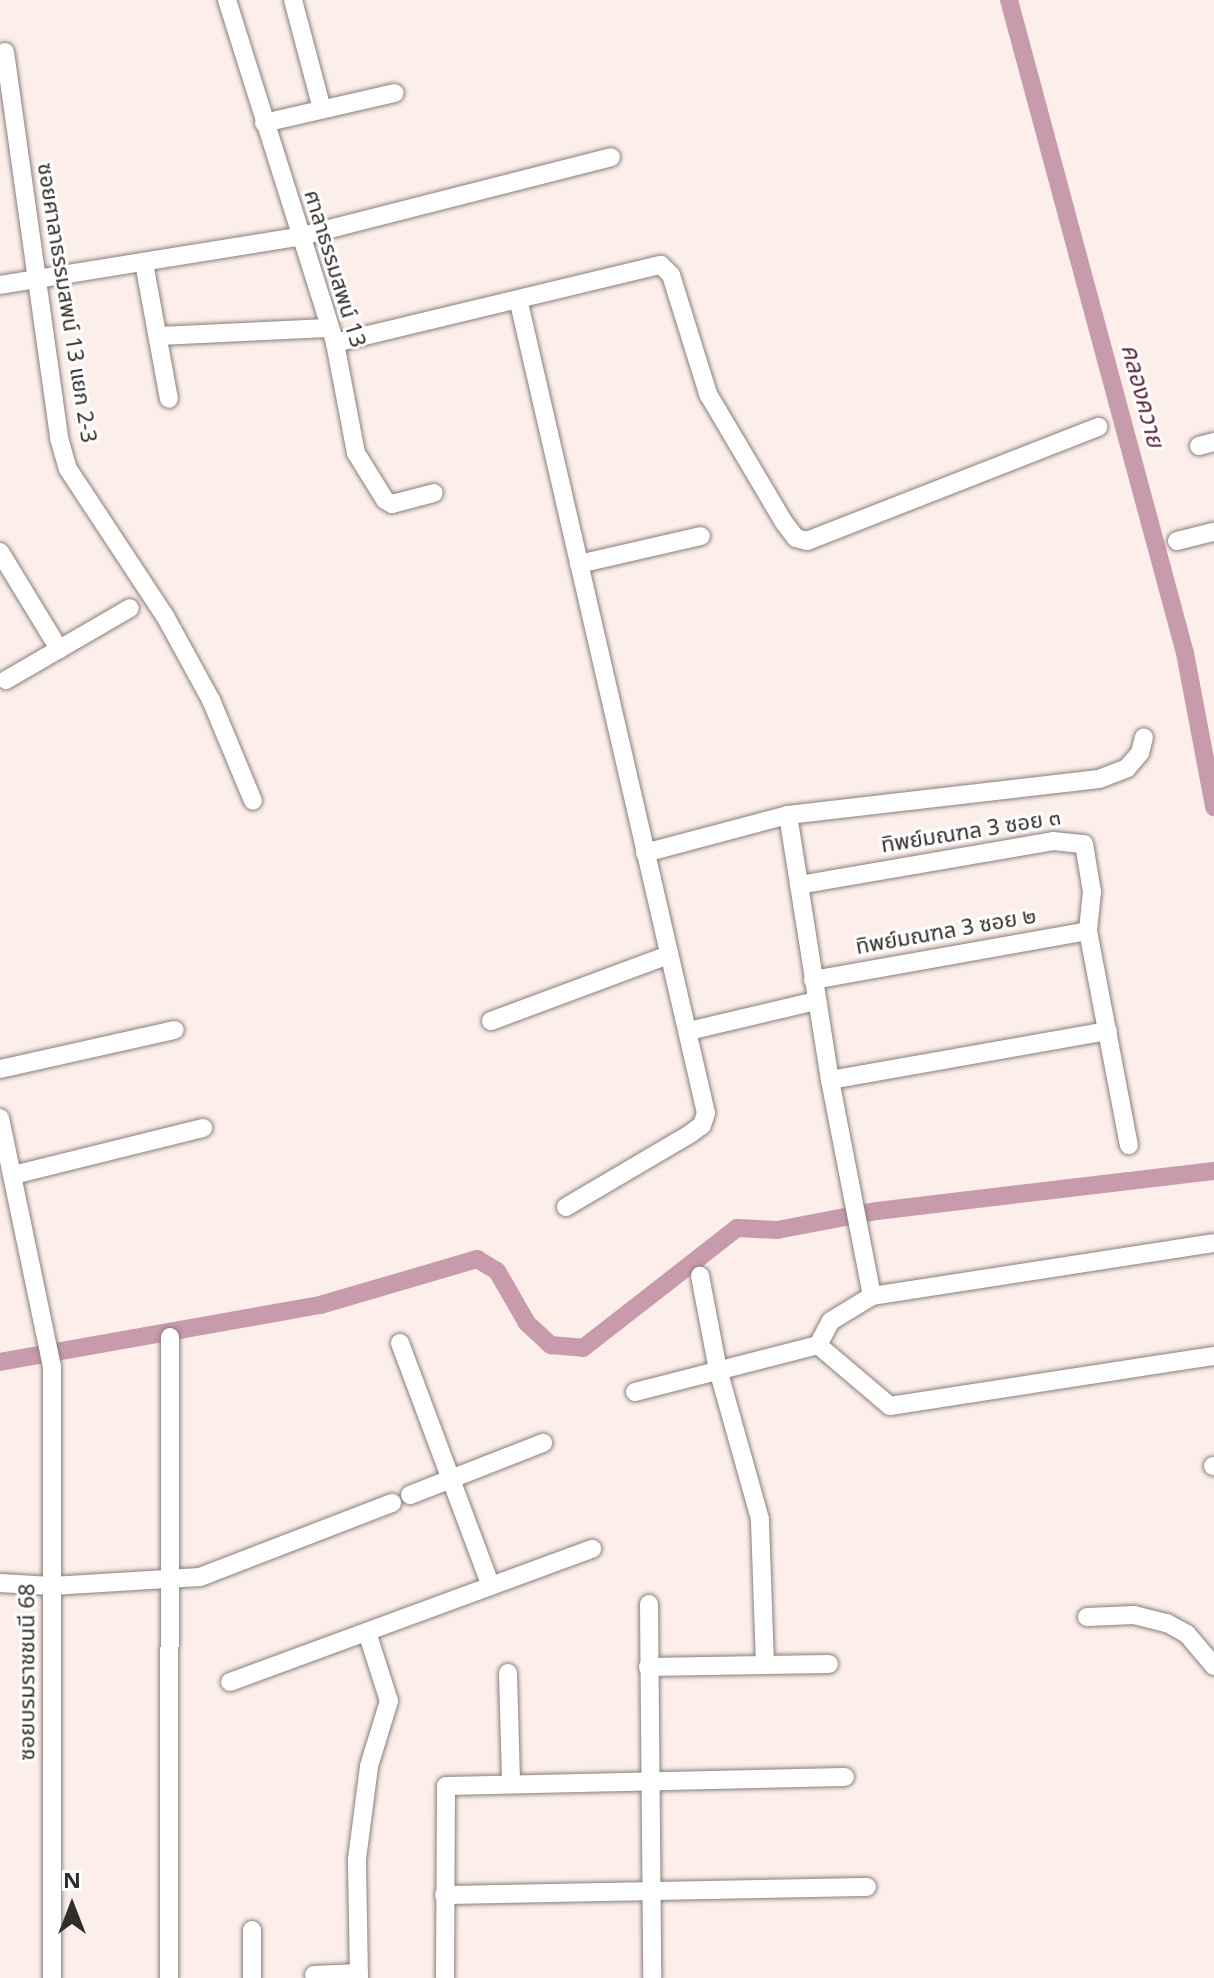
<!DOCTYPE html>
<html>
<head>
<meta charset="utf-8">
<style>
  body { margin:0 }
  #map { position:relative; width:1214px; height:1978px; overflow:hidden; background:#fcefea; font-family:Georgia,"Noto Sans Thai",serif }
  div>[style] { position:absolute }
  .canal>* { height:18px; margin:-9px; padding:0 9px; transform-origin:9px; border-radius:9px; background:#c89bac }
  .roads { filter:drop-shadow(0 0 2px #897e79) drop-shadow(0 0 2px #897e79) }
  .minor>* { height:18px; margin:-9px; padding:0 9px; transform-origin:9px; border-radius:9px; background:#fff }
  span { translate:-50% -50%; white-space:nowrap; text-align:center; line-height:1.15; -webkit-text-stroke:6px #fff; paint-order:stroke }
  .street-label { font-size:22px; color:#312d2b }
  .water-label { font-size:24px; color:#5e263f; font-style:italic }
  .north { position:absolute; left:32px; top:1866px; width:80px; height:80px; -webkit-text-stroke:6px #fff; paint-order:stroke; rotate:0deg; font-size:22px; font-weight:700; line-height:32px; text-align:center; color:#312d2b }
  .north::after { content:''; display:block; margin:auto; width:28px; height:36px; background:#312d2b; clip-path:polygon(50% 0,100% 100%,50% 72%,0 100%) }
</style>
</head>
<body>
<div id="map">
  <div class="canal">
    <div style="left:1009px;top:0;width:676px;rotate:74.92deg"></div>
    <div style="left:1185px;top:653px;width:157px;rotate:79.3deg"></div>
    <div style="left:0;top:1362px;width:325px;rotate:-10.1deg"></div>
    <div style="left:320px;top:1305px;width:164px;rotate:-16.3deg"></div>
    <div style="left:477px;top:1259px;width:23px;rotate:31deg"></div>
    <div style="left:497px;top:1271px;width:60px;rotate:60deg"></div>
    <div style="left:527px;top:1323px;width:33px;rotate:43deg"></div>
    <div style="left:551px;top:1345px;width:32px;rotate:5deg"></div>
    <div style="left:583px;top:1348px;width:195px;rotate:-37.9deg"></div>
    <div style="left:737px;top:1228px;width:40px;rotate:2.9deg"></div>
    <div style="left:777px;top:1230px;width:102px;rotate:-10.8deg"></div>
    <div style="left:877px;top:1211px;width:339px;rotate:-6.8deg"></div>
  </div>
  <div class="roads">
    <div class="minor">
      <div style="left:227px;top:0;width:360px;rotate:72.5deg"></div>
      <div style="left:335px;top:343px;width:112px;rotate:79.2deg"></div>
      <div style="left:356px;top:453px;width:55px;rotate:58.3deg"></div>
      <div style="left:385px;top:500px;width:8px;rotate:30deg"></div>
      <div style="left:392px;top:504px;width:43px;rotate:-14.7deg"></div>
      <div style="left:293px;top:0;width:113px;rotate:75.1deg"></div>
      <div style="left:5px;top:52px;width:390px;rotate:82deg"></div>
      <div style="left:59px;top:438px;width:32px;rotate:74deg"></div>
      <div style="left:68px;top:469px;width:176px;rotate:56.6deg"></div>
      <div style="left:165px;top:616px;width:96px;rotate:61.3deg"></div>
      <div style="left:211px;top:700px;width:109px;rotate:67.4deg"></div>
      <div style="left:264px;top:123px;width:134px;rotate:-12.9deg"></div>
      <div style="left:144px;top:263px;width:138px;rotate:79.6deg"></div>
      <div style="left:0;top:285px;width:302px;rotate:-9.2deg"></div>
      <div style="left:298px;top:237px;width:323px;rotate:-14.3deg"></div>
      <div style="left:519px;top:303px;width:831px;rotate:77deg"></div>
      <div style="left:706px;top:1113px;width:13px;rotate:108deg"></div>
      <div style="left:702px;top:1125px;width:15px;rotate:143deg"></div>
      <div style="left:690px;top:1134px;width:144px;rotate:149.5deg"></div>
      <div style="left:158px;top:336px;width:171px;rotate:-2.7deg"></div>
      <div style="left:335px;top:343px;width:335px;rotate:-13.5deg"></div>
      <div style="left:661px;top:265px;width:14px;rotate:45deg"></div>
      <div style="left:671px;top:275px;width:125px;rotate:72.7deg"></div>
      <div style="left:708px;top:394px;width:147px;rotate:59.4deg"></div>
      <div style="left:783px;top:521px;width:21px;rotate:53deg"></div>
      <div style="left:796px;top:538px;width:11px;rotate:15deg"></div>
      <div style="left:807px;top:541px;width:313px;rotate:-21.4deg"></div>
      <div style="left:1199px;top:446px;width:16px;rotate:-15deg"></div>
      <div style="left:1177px;top:541px;width:38px;rotate:-14deg"></div>
      <div style="left:0;top:552px;width:114px;rotate:58.7deg"></div>
      <div style="left:579px;top:564px;width:125px;rotate:-12.9deg"></div>
      <div style="left:6px;top:680px;width:143px;rotate:-30.1deg"></div>
      <div style="left:788px;top:815px;width:268px;rotate:81deg"></div>
      <div style="left:830px;top:1080px;width:220px;rotate:79deg"></div>
      <div style="left:645px;top:853px;width:148px;rotate:-14.9deg"></div>
      <div style="left:788px;top:815px;width:313px;rotate:-6.6deg"></div>
      <div style="left:1099px;top:779px;width:30px;rotate:-21deg"></div>
      <div style="left:1127px;top:768px;width:20px;rotate:-49deg"></div>
      <div style="left:1140px;top:753px;width:16px;rotate:-76deg"></div>
      <div style="left:799px;top:885px;width:258px;rotate:-9.8deg"></div>
      <div style="left:1053px;top:841px;width:31px;rotate:6deg"></div>
      <div style="left:1084px;top:844px;width:49px;rotate:80.5deg"></div>
      <div style="left:1092px;top:892px;width:39px;rotate:96deg"></div>
      <div style="left:1088px;top:931px;width:218px;rotate:79.2deg"></div>
      <div style="left:813px;top:980px;width:279px;rotate:-10.1deg"></div>
      <div style="left:491px;top:1021px;width:189px;rotate:-20.4deg"></div>
      <div style="left:689px;top:1031px;width:130px;rotate:-13.3deg"></div>
      <div style="left:0;top:1069px;width:179px;rotate:-12.6deg"></div>
      <div style="left:830px;top:1080px;width:282px;rotate:-10deg"></div>
      <div style="left:0;top:1118px;width:254px;rotate:78.2deg"></div>
      <div style="left:52px;top:1367px;width:611px;rotate:90deg"></div>
      <div style="left:13px;top:1175px;width:196px;rotate:-13.9deg"></div>
      <div style="left:400px;top:1343px;width:259px;rotate:69.5deg"></div>
      <div style="left:818px;top:1345px;width:94px;rotate:40.3deg"></div>
      <div style="left:890px;top:1406px;width:328px;rotate:-8.8deg"></div>
      <div style="left:635px;top:1392px;width:189px;rotate:-14.4deg"></div>
      <div style="left:818px;top:1345px;width:27px;rotate:-62deg"></div>
      <div style="left:831px;top:1321px;width:48px;rotate:-31.4deg"></div>
      <div style="left:872px;top:1296px;width:346px;rotate:-8.8deg"></div>
      <div style="left:1213px;top:1466px;width:1px"></div>
      <div style="left:410px;top:1495px;width:143px;rotate:-21.4deg"></div>
      <div style="left:0;top:1583px;width:52px;rotate:3.3deg"></div>
      <div style="left:52px;top:1586px;width:148px;rotate:-3.5deg"></div>
      <div style="left:200px;top:1577px;width:206px;rotate:-21.1deg"></div>
      <div style="left:649px;top:1604px;width:374px;rotate:89.5deg"></div>
      <div style="left:1087px;top:1617px;width:47px;rotate:-2.4deg"></div>
      <div style="left:1134px;top:1615px;width:34px;rotate:14deg"></div>
      <div style="left:1167px;top:1623px;width:23px;rotate:29deg"></div>
      <div style="left:1187px;top:1634px;width:42px;rotate:49.8deg"></div>
      <div style="left:765px;top:1665px;width:64px;rotate:-0.9deg"></div>
      <div style="left:648px;top:1667px;width:117px;rotate:-1deg"></div>
      <div style="left:765px;top:1665px;width:146px;rotate:-92deg"></div>
      <div style="left:760px;top:1519px;width:155px;rotate:-105.7deg"></div>
      <div style="left:718px;top:1370px;width:96px;rotate:-100.8deg"></div>
      <div style="left:508px;top:1673px;width:109px;rotate:88.4deg"></div>
      <div style="left:230px;top:1682px;width:386px;rotate:-20.2deg"></div>
      <div style="left:444px;top:1895px;width:423px;rotate:-1.1deg"></div>
      <div style="left:252px;top:1930px;width:48px;rotate:90deg"></div>
      <div style="left:314px;top:1975px;width:45px;rotate:-2.5deg"></div>
      <div style="left:169px;top:1978px;width:641px;rotate:-89.91deg"></div>
      <div style="left:359px;top:1978px;width:119px;rotate:-91deg"></div>
      <div style="left:357px;top:1859px;width:94px;rotate:-82.6deg"></div>
      <div style="left:369px;top:1766px;width:68px;rotate:-72.9deg"></div>
      <div style="left:389px;top:1701px;width:72px;rotate:-107.7deg"></div>
      <div style="left:445px;top:1978px;width:192px;rotate:-89.7deg"></div>
      <div style="left:446px;top:1786px;width:399px;rotate:-1.3deg"></div>
    </div>
  </div>
  <div class="street-label">
    <span style="left:334px;top:269px;rotate:73deg">ศาลาธรรมสพน์ 13</span>
    <span style="left:66px;top:303px;rotate:81deg">ซอยศาลาธรรมสพน์ 13 แยก 2-3</span>
    <span style="left:971px;top:832px;rotate:-9deg">ทิพย์มณฑล 3 ซอย ๓</span>
    <span style="left:946px;top:932px;rotate:-10deg">ทิพย์มณฑล 3 ซอย ๒</span>
    <span style="left:28px;top:1672px;rotate:-90deg">ซอยบรมราชชนนี 68</span>
  </div>
  <div class="water-label">
    <span style="left:1141px;top:396px;rotate:75deg">คลองควาย</span>
  </div>
  <div class="north">N</div>
</div>
</body>
</html>
